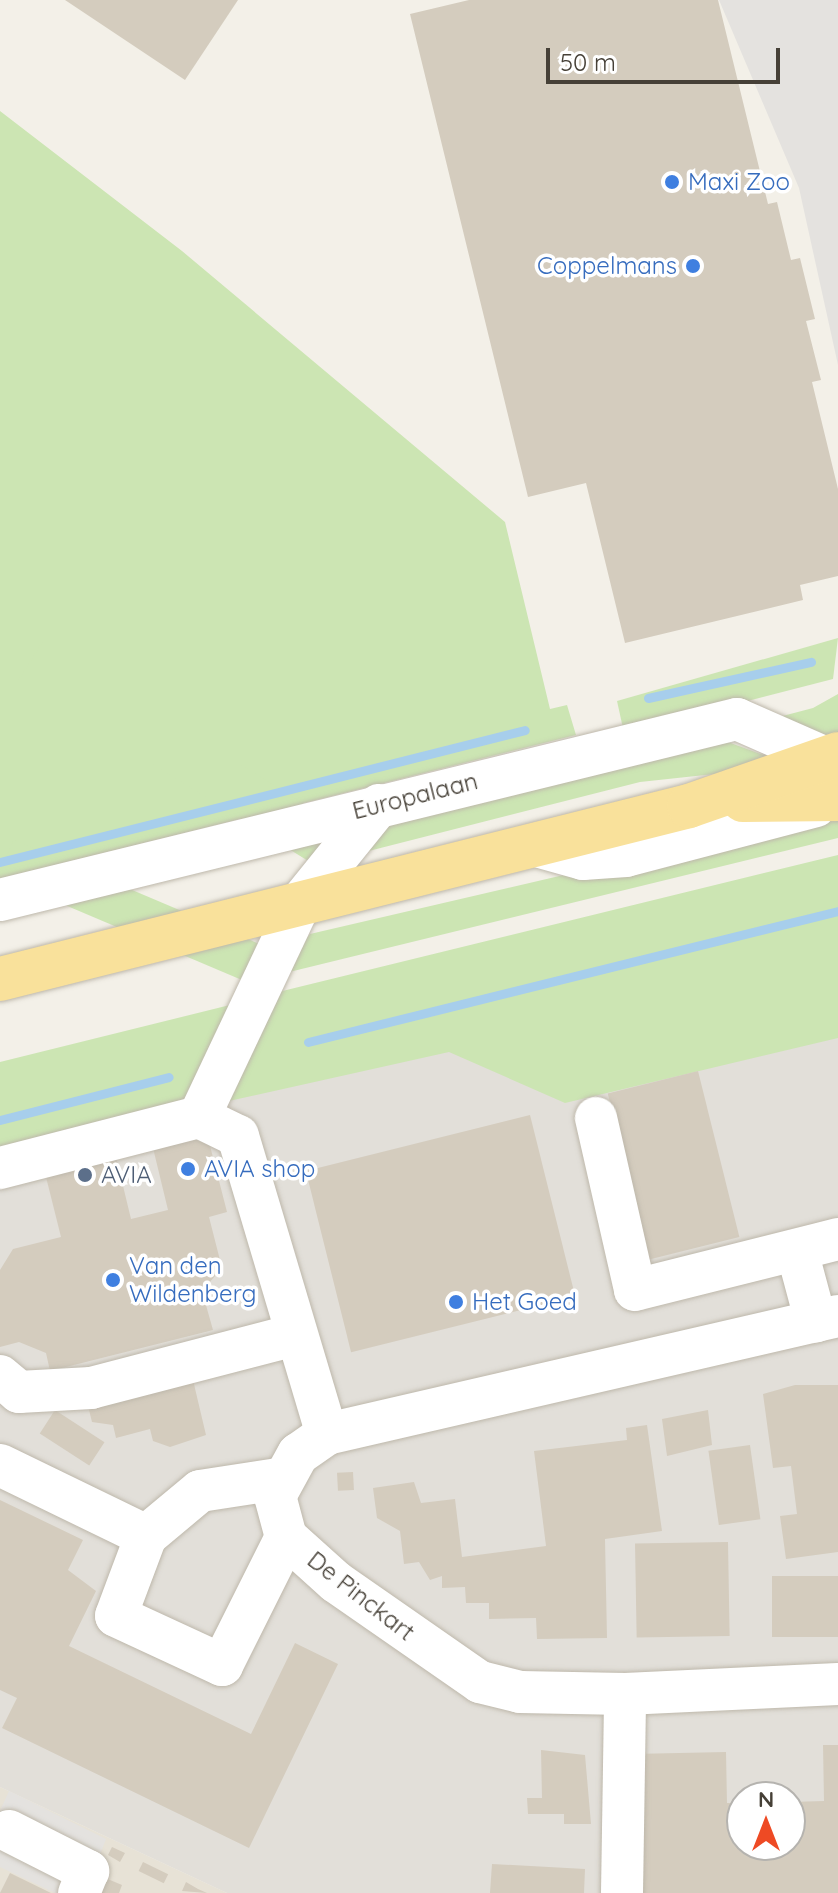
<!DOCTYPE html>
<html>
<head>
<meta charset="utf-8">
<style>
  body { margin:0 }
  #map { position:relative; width:838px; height:1893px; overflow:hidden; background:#f3f0e8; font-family:Quicksand,sans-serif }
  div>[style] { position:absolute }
  .residential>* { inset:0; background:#e7e2d6 }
  .industrial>* { inset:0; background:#e2dfd9 }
  .green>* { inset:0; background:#cce5b3; transform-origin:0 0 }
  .parking>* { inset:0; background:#e4e2df }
  .stream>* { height:9px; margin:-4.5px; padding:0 4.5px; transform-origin:4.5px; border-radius:4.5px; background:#a7ceec }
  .building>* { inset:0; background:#d4ccbe; transform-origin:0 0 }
  .roads { filter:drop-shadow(0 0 2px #beb8ab) drop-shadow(0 0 2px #beb8ab) }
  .minor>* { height:42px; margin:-21px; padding:0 21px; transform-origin:21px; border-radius:21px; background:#fff }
  .major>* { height:44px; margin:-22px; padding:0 22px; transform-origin:22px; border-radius:22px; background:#f9e19b }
  .dots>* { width:22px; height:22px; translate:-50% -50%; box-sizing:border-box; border:4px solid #fff; border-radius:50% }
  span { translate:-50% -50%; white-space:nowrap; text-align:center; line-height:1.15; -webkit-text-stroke:7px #fff; paint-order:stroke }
  .shop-label { font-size:24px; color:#366cbe }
  .left { translate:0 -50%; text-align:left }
  .right { translate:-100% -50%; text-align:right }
  .street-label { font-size:24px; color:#464037 }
  .service-label { font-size:24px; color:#4e5e75 }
  .north { position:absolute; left:726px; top:1781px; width:80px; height:80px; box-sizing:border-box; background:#fff; border:2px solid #b5b3af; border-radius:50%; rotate:0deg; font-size:22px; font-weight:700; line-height:32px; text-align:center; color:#464037 }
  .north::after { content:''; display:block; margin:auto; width:28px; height:36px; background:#ee4a24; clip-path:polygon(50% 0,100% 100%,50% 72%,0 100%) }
  .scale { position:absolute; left:546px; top:48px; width:234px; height:36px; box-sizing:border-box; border:4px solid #464037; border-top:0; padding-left:10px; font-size:24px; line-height:28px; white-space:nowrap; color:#464037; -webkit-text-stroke:6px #fff; paint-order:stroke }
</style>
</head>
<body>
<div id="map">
  <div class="residential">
    <div style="clip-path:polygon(0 1787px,227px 1893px,0 1893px)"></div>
  </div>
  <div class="industrial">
    <div style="clip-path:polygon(evenodd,838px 959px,838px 1893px,227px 1893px,0 1787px,0 1128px,838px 959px,742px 1797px,790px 1797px,790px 1845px,742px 1845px,742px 1797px)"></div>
  </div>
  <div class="green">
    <div style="clip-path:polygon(0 111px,182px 251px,505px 522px,550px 709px,567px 705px,576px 735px,0 879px)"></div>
    <div style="clip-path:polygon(838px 638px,833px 679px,624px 733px,617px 701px)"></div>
    <div style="clip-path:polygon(838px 694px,838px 743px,775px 718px,813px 708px)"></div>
    <div style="clip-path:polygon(717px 738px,774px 759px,733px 772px,640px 782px,357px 854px,380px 821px)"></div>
    <div style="clip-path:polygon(838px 811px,838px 838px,277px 975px,310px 934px)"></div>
    <div style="left:339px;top:826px;width:46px;height:349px;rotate:122deg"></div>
    <div style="clip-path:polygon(838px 855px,838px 1038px,565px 1103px,449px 1052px,220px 1103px,262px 996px)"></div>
    <div style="left:264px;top:946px;width:40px;height:272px;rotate:113deg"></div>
    <div style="clip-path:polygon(234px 1004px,192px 1099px,0 1153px,0 1062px)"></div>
  </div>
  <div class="parking">
    <div style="clip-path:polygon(719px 0,838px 0,838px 365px,799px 188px)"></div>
    <div style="clip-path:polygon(9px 1791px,106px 1839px,85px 1893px,55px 1893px,0 1867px,0 1811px)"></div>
  </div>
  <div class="stream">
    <div style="left:648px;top:698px;width:167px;rotate:-12.5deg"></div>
    <div style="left:0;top:862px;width:541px;rotate:-14.11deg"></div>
    <div style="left:308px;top:1042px;width:546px;rotate:-13.88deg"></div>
    <div style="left:0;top:1120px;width:174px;rotate:-14.3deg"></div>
  </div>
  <div class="building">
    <div style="clip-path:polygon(65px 0,238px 0,185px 80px)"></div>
    <div style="clip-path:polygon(469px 0,718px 0,768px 204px,777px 202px,791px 260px,800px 258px,815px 319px,806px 321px,821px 380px,812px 382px,838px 489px,838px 576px,800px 585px,803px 600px,625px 643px,586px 483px,528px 497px,410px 14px)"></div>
    <div style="left:698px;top:1071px;width:171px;height:93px;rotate:76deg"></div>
    <div style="left:530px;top:1115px;width:187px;height:231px;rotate:76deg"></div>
    <div style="clip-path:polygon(110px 1132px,131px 1219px,168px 1210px,153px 1148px,207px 1134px,227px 1212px,209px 1217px,222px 1268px,202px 1291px,213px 1330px,50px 1371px,46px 1353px,19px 1342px,0 1347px,0 1270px,13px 1249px,61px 1237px,39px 1149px)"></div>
    <div style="clip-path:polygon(193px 1380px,206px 1435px,170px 1447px,153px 1441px,150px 1429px,116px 1438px,113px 1425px,92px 1422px,88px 1406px)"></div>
    <div style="clip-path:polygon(795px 1385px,838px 1385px,838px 1552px,786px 1559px,780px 1516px,797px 1514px,791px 1466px,773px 1468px,763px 1394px)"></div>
    <div style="left:55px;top:1410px;width:59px;height:28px;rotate:33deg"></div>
    <div style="clip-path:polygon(708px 1410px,712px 1445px,667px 1456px,662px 1419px)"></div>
    <div style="clip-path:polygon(647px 1425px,662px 1531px,605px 1539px,607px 1638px,537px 1639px,536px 1618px,489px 1619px,489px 1603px,466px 1603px,465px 1587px,442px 1588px,442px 1576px,430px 1580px,419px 1562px,404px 1564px,400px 1531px,377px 1518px,373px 1488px,414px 1482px,421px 1503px,455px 1499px,462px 1557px,546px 1546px,534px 1451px,627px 1440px,626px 1428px)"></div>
    <div style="left:750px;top:1445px;width:75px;height:42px;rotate:82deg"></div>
    <div style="left:353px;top:1472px;width:18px;height:16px;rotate:87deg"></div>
    <div style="clip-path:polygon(0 1500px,83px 1540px,68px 1570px,96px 1591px,69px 1646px,251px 1734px,295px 1643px,338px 1664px,249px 1848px,2px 1728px,17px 1698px,0 1690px)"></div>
    <div style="left:728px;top:1542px;width:94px;height:93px;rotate:89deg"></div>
    <div style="left:838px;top:1576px;width:61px;height:66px;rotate:90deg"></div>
    <div style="clip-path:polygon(823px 1745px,838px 1745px,838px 1893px,635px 1893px,632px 1754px,726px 1752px,727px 1803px,742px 1803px,742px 1845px,790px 1845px,790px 1802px,824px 1801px)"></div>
    <div style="clip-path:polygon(541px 1750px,585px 1755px,591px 1824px,564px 1824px,564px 1814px,528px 1814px,527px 1798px,542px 1798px)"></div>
    <div style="clip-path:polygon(112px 1847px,125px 1853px,120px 1862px,108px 1855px)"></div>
    <div style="left:143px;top:1862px;width:28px;height:10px;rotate:26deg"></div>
    <div style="clip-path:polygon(492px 1864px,585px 1869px,584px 1893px,490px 1893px)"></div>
    <div style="clip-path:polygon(10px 1873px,51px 1893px,0 1893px)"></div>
    <div style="clip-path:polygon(98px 1875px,122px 1885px,119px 1893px,90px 1893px)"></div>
    <div style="clip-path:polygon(186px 1882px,198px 1889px,207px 1893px,182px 1891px)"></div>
  </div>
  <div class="roads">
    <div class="minor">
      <div style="left:533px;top:845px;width:52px;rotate:15.6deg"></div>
      <div style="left:583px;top:859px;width:43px;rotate:-4deg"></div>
      <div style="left:626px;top:856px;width:196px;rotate:-14.7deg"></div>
      <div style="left:0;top:900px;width:759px;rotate:-13.8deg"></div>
      <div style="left:737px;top:719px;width:97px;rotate:23.7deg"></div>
      <div style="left:199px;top:1117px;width:43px;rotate:26deg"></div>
      <div style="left:238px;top:1136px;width:311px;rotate:73.4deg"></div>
      <div style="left:596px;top:1118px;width:176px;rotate:77.2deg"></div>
      <div style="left:635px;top:1290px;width:209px;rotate:-14.1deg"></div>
      <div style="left:0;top:1168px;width:205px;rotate:-14.4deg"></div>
      <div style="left:199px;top:1117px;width:237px;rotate:-64.7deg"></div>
      <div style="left:300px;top:903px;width:126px;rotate:-51.1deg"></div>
      <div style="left:797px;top:1251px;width:73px;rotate:75deg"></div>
      <div style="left:838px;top:1316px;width:524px;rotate:167deg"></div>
      <div style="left:327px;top:1434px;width:35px;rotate:145deg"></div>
      <div style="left:298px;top:1454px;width:48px;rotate:118.7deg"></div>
      <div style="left:275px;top:1496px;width:42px;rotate:75deg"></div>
      <div style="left:286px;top:1537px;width:67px;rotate:42deg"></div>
      <div style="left:336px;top:1582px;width:175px;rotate:34.8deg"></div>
      <div style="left:480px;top:1682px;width:41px;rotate:14deg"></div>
      <div style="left:520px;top:1692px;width:105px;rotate:1.1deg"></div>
      <div style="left:625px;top:1694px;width:213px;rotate:-2.7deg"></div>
      <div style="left:0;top:1376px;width:25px;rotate:40deg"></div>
      <div style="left:19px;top:1392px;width:72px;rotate:-3.2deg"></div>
      <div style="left:91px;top:1388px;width:211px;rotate:-14.6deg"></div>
      <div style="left:0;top:1465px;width:162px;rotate:25.9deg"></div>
      <div style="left:146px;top:1536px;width:70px;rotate:-39.8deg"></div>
      <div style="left:200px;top:1491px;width:79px;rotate:-8.7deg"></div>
      <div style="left:146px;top:1536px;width:85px;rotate:110.6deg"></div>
      <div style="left:116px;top:1616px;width:117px;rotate:24.8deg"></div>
      <div style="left:222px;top:1665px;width:143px;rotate:-63.4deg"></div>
      <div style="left:9px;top:1831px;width:89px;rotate:26.9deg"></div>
      <div style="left:88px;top:1871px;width:24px;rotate:112deg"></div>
      <div style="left:622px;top:1893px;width:199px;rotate:-89.1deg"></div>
    </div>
    <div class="major">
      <div style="left:743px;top:800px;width:95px;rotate:-0.6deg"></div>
      <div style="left:0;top:979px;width:710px;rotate:-14.09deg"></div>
      <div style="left:689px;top:806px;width:158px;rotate:-19.2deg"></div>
    </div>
  </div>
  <div class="dots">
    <div style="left:672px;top:182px;background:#3f7fe0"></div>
    <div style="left:693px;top:266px;background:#3f7fe0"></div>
    <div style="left:188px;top:1169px;background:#3f7fe0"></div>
    <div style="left:85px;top:1175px;background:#5c6f8a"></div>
    <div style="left:113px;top:1280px;background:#3f7fe0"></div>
    <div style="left:456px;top:1302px;background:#3f7fe0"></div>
  </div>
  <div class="shop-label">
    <span class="left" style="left:688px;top:182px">Maxi Zoo</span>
    <span class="right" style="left:677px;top:266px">Coppelmans</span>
    <span class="left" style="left:204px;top:1169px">AVIA shop</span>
    <span class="left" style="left:129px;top:1280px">Van den<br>Wildenberg</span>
    <span class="left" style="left:472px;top:1302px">Het Goed</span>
  </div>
  <div class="street-label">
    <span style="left:415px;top:796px;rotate:-14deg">Europalaan</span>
    <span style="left:361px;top:1596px;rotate:38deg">De Pinckart</span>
  </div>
  <div class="service-label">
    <span class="left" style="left:101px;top:1175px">AVIA</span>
  </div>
  <div class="north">N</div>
  <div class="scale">50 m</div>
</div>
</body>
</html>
